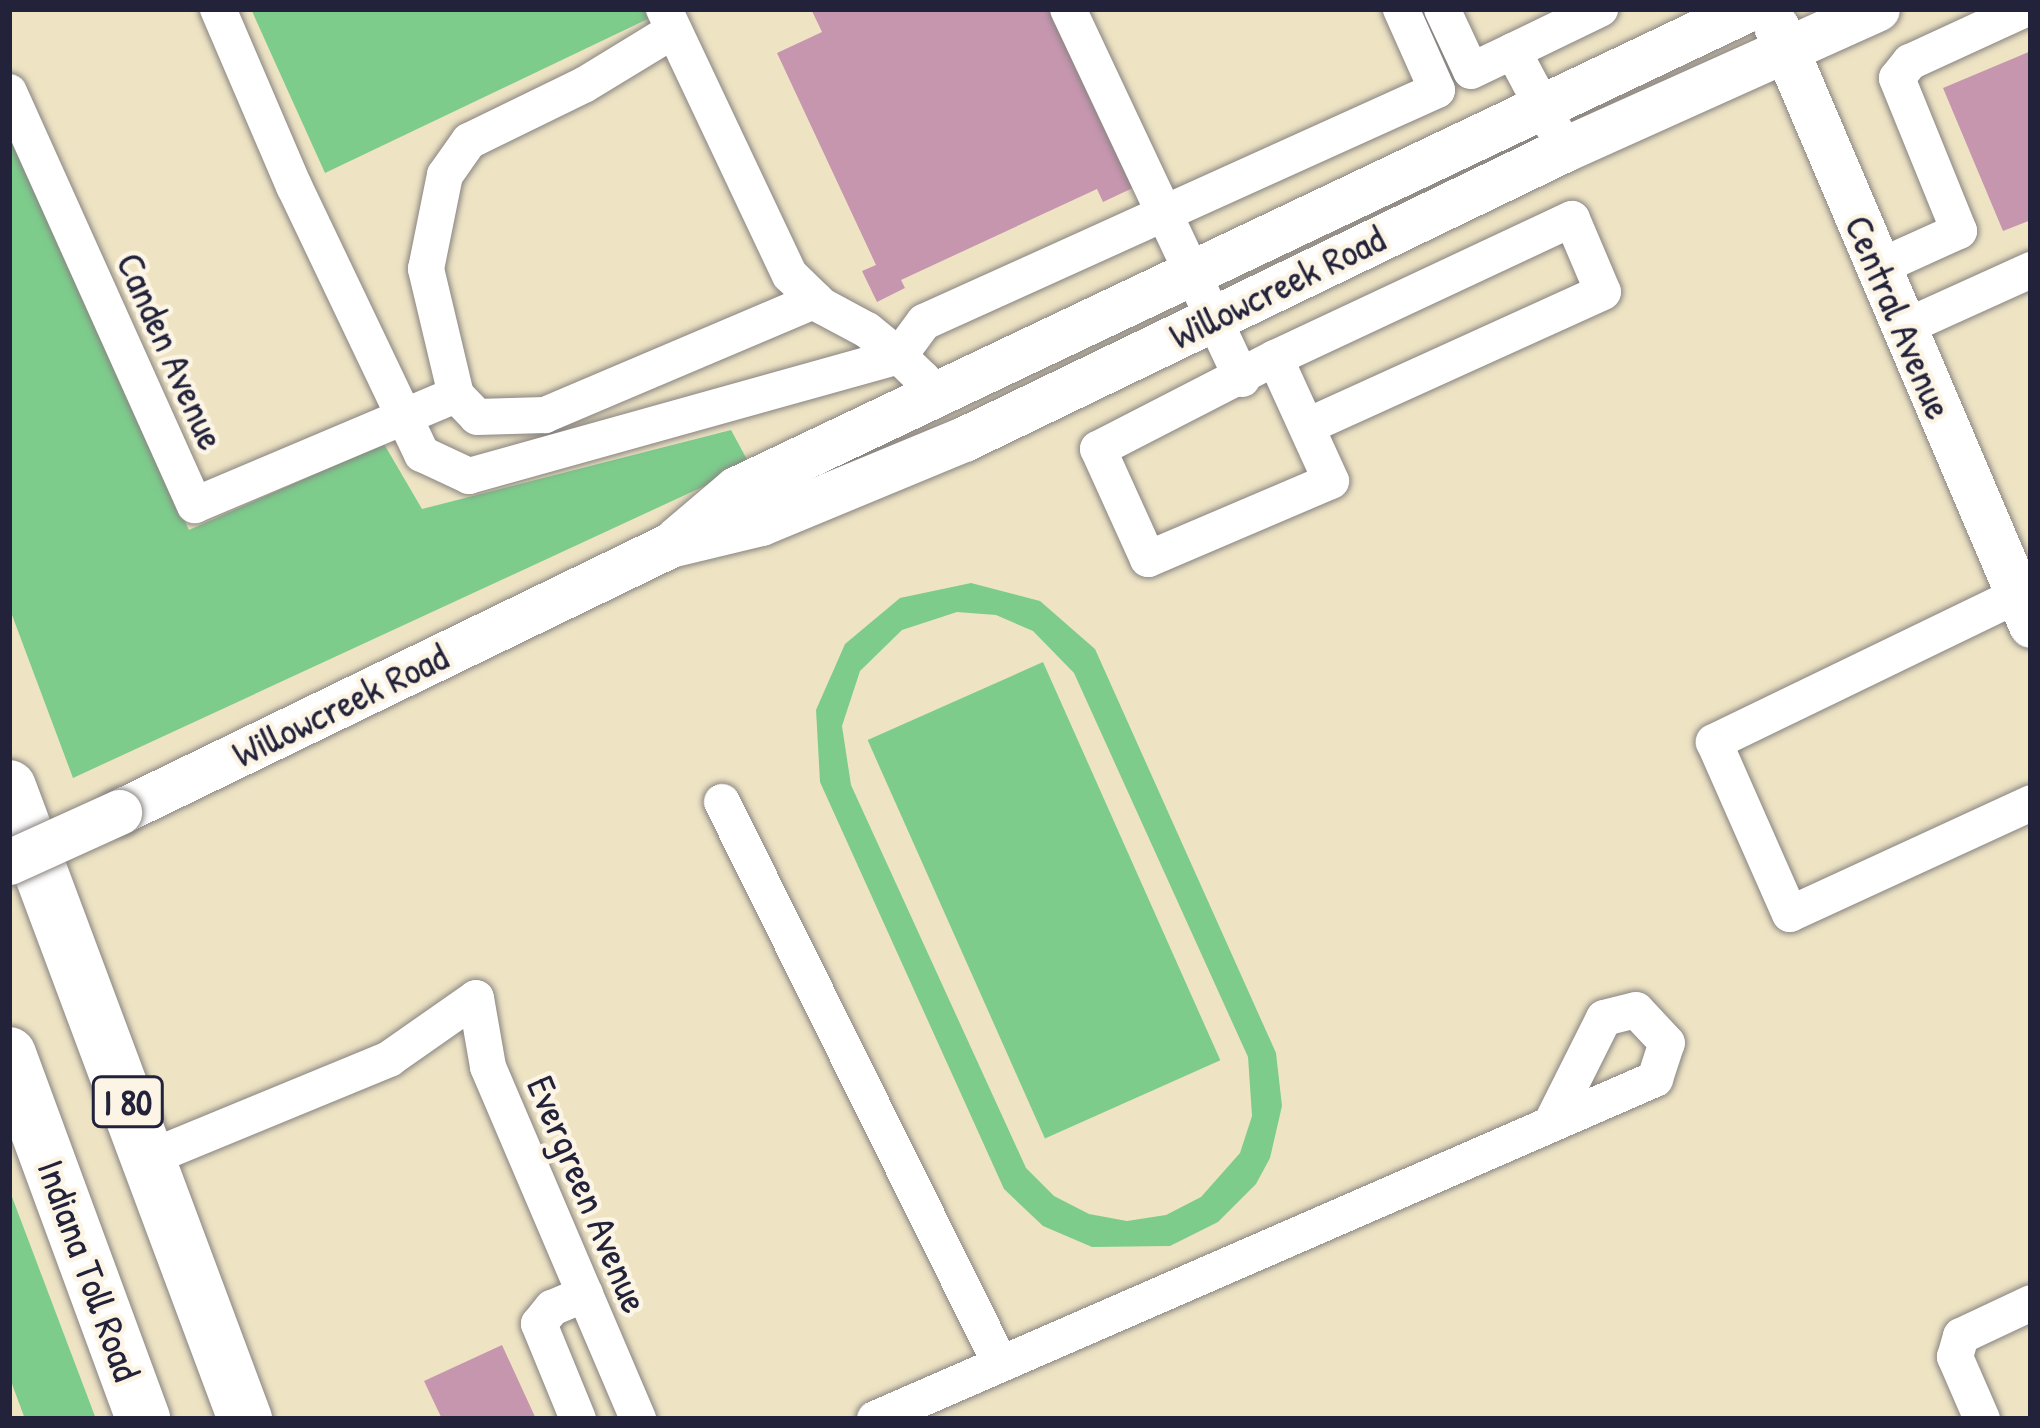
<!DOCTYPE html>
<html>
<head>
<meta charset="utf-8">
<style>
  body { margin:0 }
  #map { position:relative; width:2040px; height:1428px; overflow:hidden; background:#eee4c4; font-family:"Patrick Hand",sans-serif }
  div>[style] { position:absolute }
  .green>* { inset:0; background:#7dcc8c; transform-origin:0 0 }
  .building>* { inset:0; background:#c696af }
  .roads { filter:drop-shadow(0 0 3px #888380) drop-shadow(0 0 3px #888380) }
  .minor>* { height:36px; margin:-18px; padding:0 18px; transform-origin:18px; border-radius:18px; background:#fff }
  .major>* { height:45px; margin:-22.5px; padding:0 22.5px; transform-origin:22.5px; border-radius:22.5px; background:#fff }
  .highway>* { height:54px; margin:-27px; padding:0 27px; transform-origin:27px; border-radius:27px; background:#fff }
  .bridges { filter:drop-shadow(0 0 3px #888380) drop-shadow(0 0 3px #888380) }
  .major-bridge>* { height:45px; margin:-22.5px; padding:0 22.5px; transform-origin:22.5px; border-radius:22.5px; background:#fff }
  span { translate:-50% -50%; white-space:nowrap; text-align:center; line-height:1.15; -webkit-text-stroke:9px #fcf5e5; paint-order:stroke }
  .shield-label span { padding:3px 9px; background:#fcf5e5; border:3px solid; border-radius:9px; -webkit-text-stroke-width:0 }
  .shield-label { font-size:36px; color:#22223b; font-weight:700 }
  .street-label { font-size:39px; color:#22223b }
  .frame { position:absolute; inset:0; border:12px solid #22223b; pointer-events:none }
</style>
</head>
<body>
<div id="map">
  <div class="green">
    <div style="clip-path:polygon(251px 9px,650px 9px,654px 16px,325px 173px)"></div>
    <div style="clip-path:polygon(9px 135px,189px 530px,384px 444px,422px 509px,731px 430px,750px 465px,73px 778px,9px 607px)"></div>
    <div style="clip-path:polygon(evenodd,971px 583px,1040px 601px,1095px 649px,1276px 1053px,1282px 1106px,1270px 1158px,1256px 1184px,1218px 1222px,1170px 1246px,1092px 1247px,1043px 1226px,1004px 1189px,820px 782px,816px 710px,845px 644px,900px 598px,971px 583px,957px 612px,996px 615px,1033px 631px,1074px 673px,1248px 1057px,1252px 1116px,1240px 1153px,1201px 1197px,1166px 1215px,1127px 1221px,1089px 1214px,1054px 1196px,1026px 1168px,851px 785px,842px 726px,860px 671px,902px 630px,957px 612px)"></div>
    <div style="left:1043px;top:662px;width:436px;height:192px;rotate:66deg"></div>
    <div style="clip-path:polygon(9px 1189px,96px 1419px,25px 1419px,9px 1376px)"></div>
  </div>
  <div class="building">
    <div style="clip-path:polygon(811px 9px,1057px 9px,1139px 185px,1103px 202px,1097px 189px,901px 280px,905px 288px,877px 302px,862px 271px,876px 265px,777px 53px,822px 32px)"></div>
    <div style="clip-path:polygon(2031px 51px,2031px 220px,2003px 231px,1943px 88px)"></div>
    <div style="clip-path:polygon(502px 1345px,536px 1419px,442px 1419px,424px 1381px)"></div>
  </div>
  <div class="roads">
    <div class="minor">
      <div style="left:218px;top:9px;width:193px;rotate:66.8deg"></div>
      <div style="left:294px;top:186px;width:297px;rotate:64.5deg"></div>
      <div style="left:422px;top:454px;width:52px;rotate:25.1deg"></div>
      <div style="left:469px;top:476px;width:446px;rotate:-15.6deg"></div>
      <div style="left:899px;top:356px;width:33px;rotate:44deg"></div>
      <div style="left:923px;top:379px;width:23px;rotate:67deg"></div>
      <div style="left:664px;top:9px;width:294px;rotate:64.7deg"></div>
      <div style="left:790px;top:275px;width:45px;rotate:44.1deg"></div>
      <div style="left:822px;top:306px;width:51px;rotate:28.1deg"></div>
      <div style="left:867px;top:330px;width:41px;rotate:39.1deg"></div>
      <div style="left:899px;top:356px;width:42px;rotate:-53.7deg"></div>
      <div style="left:924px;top:322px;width:563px;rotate:-24.33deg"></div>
      <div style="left:1437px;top:90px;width:89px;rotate:-114deg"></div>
      <div style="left:1068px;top:9px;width:409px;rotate:64.8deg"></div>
      <div style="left:1442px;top:9px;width:68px;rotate:64.9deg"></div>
      <div style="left:1471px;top:71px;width:47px;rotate:-25.5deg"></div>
      <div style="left:9px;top:92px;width:453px;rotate:65.8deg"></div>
      <div style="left:195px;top:505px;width:283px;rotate:-22.9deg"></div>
      <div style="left:456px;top:395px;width:30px;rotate:46deg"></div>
      <div style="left:477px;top:417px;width:68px;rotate:-1.7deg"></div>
      <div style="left:545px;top:415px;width:294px;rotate:-23deg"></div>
      <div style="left:1565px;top:149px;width:111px;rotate:-118deg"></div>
      <div style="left:1513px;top:51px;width:97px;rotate:-25.8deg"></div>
      <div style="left:1877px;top:268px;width:90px;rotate:-24.3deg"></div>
      <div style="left:1959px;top:231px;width:165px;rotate:-112.1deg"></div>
      <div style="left:1897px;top:78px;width:21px;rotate:-51deg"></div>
      <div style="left:1910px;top:62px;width:127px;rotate:-24.7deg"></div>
      <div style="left:1903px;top:328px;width:141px;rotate:-24.4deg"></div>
      <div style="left:1275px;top:358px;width:135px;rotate:65.5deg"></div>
      <div style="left:1331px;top:481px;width:199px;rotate:156.9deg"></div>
      <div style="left:1148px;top:559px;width:121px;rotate:-114.4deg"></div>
      <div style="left:1098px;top:449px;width:199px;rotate:-27.2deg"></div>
      <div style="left:1275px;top:358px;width:328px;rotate:-25.1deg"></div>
      <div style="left:1572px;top:219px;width:79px;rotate:67deg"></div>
      <div style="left:1603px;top:292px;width:324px;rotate:155.6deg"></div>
      <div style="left:456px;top:395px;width:130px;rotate:-103.4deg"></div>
      <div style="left:426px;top:269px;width:96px;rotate:-78.6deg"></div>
      <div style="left:445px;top:175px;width:42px;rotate:-54.8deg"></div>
      <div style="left:469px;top:141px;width:128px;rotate:-26deg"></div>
      <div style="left:584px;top:85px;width:105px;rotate:-31.4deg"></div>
      <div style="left:2018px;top:595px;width:338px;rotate:154.2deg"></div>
      <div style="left:1714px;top:742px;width:188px;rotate:66.2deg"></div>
      <div style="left:1790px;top:914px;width:265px;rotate:-24.7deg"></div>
      <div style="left:722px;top:802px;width:624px;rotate:63.64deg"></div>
      <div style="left:149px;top:1158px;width:260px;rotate:-22.4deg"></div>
      <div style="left:389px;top:1059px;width:106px;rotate:-35deg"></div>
      <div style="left:476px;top:998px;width:70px;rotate:80.1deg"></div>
      <div style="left:488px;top:1067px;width:383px;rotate:66.9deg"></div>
      <div style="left:578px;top:1419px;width:103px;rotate:-112.3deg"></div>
      <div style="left:539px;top:1324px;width:21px;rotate:-51deg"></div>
      <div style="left:552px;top:1308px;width:36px;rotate:-23deg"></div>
      <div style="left:875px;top:1419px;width:851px;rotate:-23.55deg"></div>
      <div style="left:1655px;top:1079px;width:38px;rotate:-72deg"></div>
      <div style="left:1667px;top:1043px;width:45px;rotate:-133.2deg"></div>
      <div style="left:1636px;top:1010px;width:33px;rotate:166deg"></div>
      <div style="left:1604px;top:1018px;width:119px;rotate:116.6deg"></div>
      <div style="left:1982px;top:1419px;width:68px;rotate:-113.5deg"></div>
      <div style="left:1955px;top:1357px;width:22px;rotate:-74deg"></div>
      <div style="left:1961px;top:1336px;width:77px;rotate:-25.2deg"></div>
    </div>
    <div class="major">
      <div style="left:1776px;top:26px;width:651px;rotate:66.94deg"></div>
      <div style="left:677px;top:539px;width:77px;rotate:-40.3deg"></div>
      <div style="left:736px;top:489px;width:1120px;rotate:-25.38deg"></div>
      <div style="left:119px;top:812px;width:612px;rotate:-25.85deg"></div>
      <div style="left:670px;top:545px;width:94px;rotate:-13.6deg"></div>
      <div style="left:761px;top:523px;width:220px;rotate:-22.5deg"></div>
      <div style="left:964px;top:439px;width:667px;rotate:-25.76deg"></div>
      <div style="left:1565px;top:149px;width:342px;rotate:-24.2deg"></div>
    </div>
    <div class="highway">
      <div style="left:9px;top:787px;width:675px;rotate:69.52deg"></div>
      <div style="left:9px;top:1054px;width:389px;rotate:69.8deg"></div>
    </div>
  </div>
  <div class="bridges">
    <div class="major-bridge">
      <div style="left:9px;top:862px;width:121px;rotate:-24.4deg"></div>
    </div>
  </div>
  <div class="shield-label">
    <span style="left:128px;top:1102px">I 80</span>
  </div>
  <div class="street-label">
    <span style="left:1277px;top:287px;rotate:-26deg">Willowcreek Road</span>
    <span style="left:1899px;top:317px;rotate:67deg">Central Avenue</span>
    <span style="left:171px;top:351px;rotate:66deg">Canden Avenue</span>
    <span style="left:340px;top:705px;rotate:-26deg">Willowcreek Road</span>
    <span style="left:588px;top:1194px;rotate:67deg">Evergreen Avenue</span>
    <span style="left:89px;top:1270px;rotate:70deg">Indiana Toll Road</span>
  </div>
  <div class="frame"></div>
</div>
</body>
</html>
